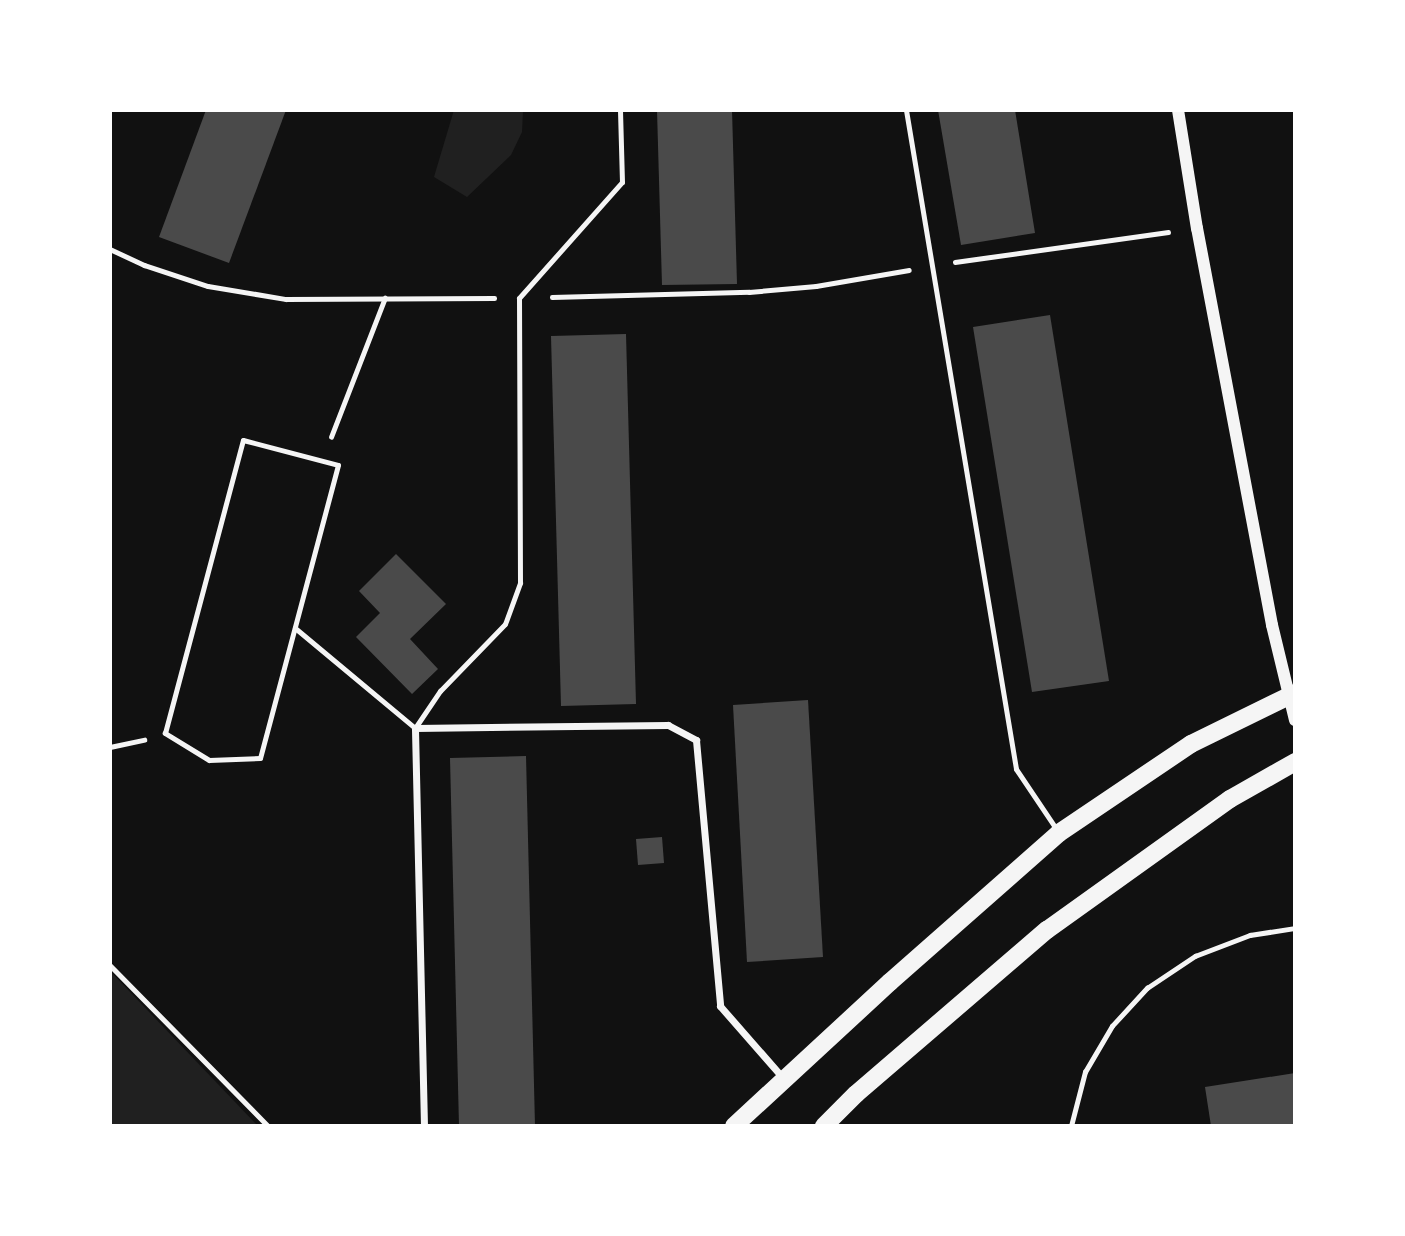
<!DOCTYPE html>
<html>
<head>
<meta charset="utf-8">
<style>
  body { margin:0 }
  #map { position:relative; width:1405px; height:1236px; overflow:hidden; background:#111; font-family:Karla,sans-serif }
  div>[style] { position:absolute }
  .green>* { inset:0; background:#202020 }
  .building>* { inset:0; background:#4a4a4a }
  .path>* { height:4.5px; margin:-2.25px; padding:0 2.25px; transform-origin:2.25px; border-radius:2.25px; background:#f5f5f5 }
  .service>* { height:5px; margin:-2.5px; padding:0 2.5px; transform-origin:2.5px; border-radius:2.5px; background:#f5f5f5 }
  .minor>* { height:7px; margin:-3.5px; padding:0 3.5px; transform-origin:3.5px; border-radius:3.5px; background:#f5f5f5 }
  .tertiary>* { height:12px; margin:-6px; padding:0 6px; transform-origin:6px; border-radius:6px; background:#f5f5f5 }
  .primary>* { height:18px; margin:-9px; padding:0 9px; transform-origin:9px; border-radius:9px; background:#f5f5f5 }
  span { translate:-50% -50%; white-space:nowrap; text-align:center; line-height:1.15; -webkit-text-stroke:7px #fff; paint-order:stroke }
  .frame { position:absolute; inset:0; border:112px solid #fff; pointer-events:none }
</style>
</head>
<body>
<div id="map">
  <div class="green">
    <i style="clip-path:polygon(454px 110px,523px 110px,522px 132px,511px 155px,467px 197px,434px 177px)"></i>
    <i style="clip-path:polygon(110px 971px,258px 1126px,110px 1126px)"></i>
  </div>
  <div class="building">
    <i style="clip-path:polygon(206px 110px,286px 110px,229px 263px,159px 237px)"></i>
    <i style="clip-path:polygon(657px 110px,732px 110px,737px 284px,662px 285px)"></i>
    <i style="clip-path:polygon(938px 110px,1015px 110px,1035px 233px,961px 245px)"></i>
    <i style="clip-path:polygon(1050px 315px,1109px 681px,1032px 692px,973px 327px)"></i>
    <i style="clip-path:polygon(626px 334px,636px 704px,561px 706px,551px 336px)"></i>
    <i style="clip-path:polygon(396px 554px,446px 604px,410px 639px,438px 669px,412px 694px,356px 637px,380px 613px,359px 591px)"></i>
    <i style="clip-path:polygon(808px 700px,823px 957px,747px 962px,733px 705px)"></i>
    <i style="clip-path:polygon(526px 756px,535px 1126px,459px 1126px,450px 758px)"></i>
    <i style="clip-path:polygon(662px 837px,664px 863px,638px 865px,636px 839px)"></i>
    <i style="clip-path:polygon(1295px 1073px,1295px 1126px,1211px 1126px,1205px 1087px)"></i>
  </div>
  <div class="path">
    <i style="left:110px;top:249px;width:38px;rotate:25deg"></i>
    <i style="left:144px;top:265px;width:67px;rotate:18.2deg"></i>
    <i style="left:208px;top:286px;width:79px;rotate:9.5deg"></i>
    <i style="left:286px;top:299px;width:208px;rotate:-0.3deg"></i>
    <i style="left:955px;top:262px;width:215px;rotate:-8deg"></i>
    <i style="left:552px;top:297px;width:197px;rotate:-1.5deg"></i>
    <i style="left:749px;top:292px;width:67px;rotate:-5.1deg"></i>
    <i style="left:816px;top:286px;width:94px;rotate:-9.8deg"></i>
    <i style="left:331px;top:437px;width:149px;rotate:-68.8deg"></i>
    <i style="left:110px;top:747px;width:35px;rotate:-12deg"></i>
    <i style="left:110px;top:965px;width:226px;rotate:45.5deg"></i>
    <i style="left:1071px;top:1126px;width:56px;rotate:-75.5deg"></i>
    <i style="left:1085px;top:1072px;width:53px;rotate:-59.6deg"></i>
    <i style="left:1112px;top:1026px;width:52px;rotate:-47.4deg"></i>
    <i style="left:1147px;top:988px;width:58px;rotate:-33.7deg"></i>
    <i style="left:1195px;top:956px;width:59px;rotate:-20.9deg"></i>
    <i style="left:1250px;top:935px;width:46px;rotate:-8.8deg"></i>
  </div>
  <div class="service">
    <i style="left:906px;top:110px;width:668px;rotate:80.52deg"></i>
    <i style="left:1016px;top:769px;width:73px;rotate:56.1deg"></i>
    <i style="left:243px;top:440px;width:98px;rotate:14.7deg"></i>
    <i style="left:338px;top:465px;width:303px;rotate:104.9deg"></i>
    <i style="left:260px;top:758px;width:51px;rotate:177.8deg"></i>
    <i style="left:209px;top:760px;width:52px;rotate:-148.5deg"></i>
    <i style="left:165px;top:733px;width:303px;rotate:-75.1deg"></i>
    <i style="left:295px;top:628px;width:156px;rotate:39.8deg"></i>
    <i style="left:415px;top:728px;width:45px;rotate:-56deg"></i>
    <i style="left:440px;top:691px;width:93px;rotate:-45.9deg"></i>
    <i style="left:505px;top:624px;width:44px;rotate:-69.9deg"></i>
    <i style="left:520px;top:583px;width:285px;rotate:-90.2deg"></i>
    <i style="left:519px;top:298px;width:155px;rotate:-48.4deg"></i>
    <i style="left:622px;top:182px;width:72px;rotate:-91.6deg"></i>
  </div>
  <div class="minor">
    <i style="left:424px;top:1126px;width:398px;rotate:-91.3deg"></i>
    <i style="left:415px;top:728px;width:253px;rotate:-0.7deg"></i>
    <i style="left:668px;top:725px;width:32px;rotate:28deg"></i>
    <i style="left:696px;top:740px;width:267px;rotate:84.8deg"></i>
    <i style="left:720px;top:1006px;width:97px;rotate:48.8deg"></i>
  </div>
  <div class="tertiary">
    <i style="left:1178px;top:110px;width:120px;rotate:80.9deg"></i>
    <i style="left:1197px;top:228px;width:404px;rotate:79.3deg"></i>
    <i style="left:1272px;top:625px;width:98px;rotate:76.4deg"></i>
  </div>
  <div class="primary">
    <i style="left:734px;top:1126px;width:212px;rotate:-42.7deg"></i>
    <i style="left:890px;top:982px;width:225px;rotate:-41.4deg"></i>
    <i style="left:1059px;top:833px;width:159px;rotate:-34deg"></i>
    <i style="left:1191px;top:744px;width:116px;rotate:-26.1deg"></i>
    <i style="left:824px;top:1126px;width:45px;rotate:-45deg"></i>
    <i style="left:856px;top:1094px;width:252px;rotate:-40.7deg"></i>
    <i style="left:1047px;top:930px;width:225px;rotate:-35.6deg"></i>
    <i style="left:1230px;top:799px;width:75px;rotate:-29.6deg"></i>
  </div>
  <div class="frame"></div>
</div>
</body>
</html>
